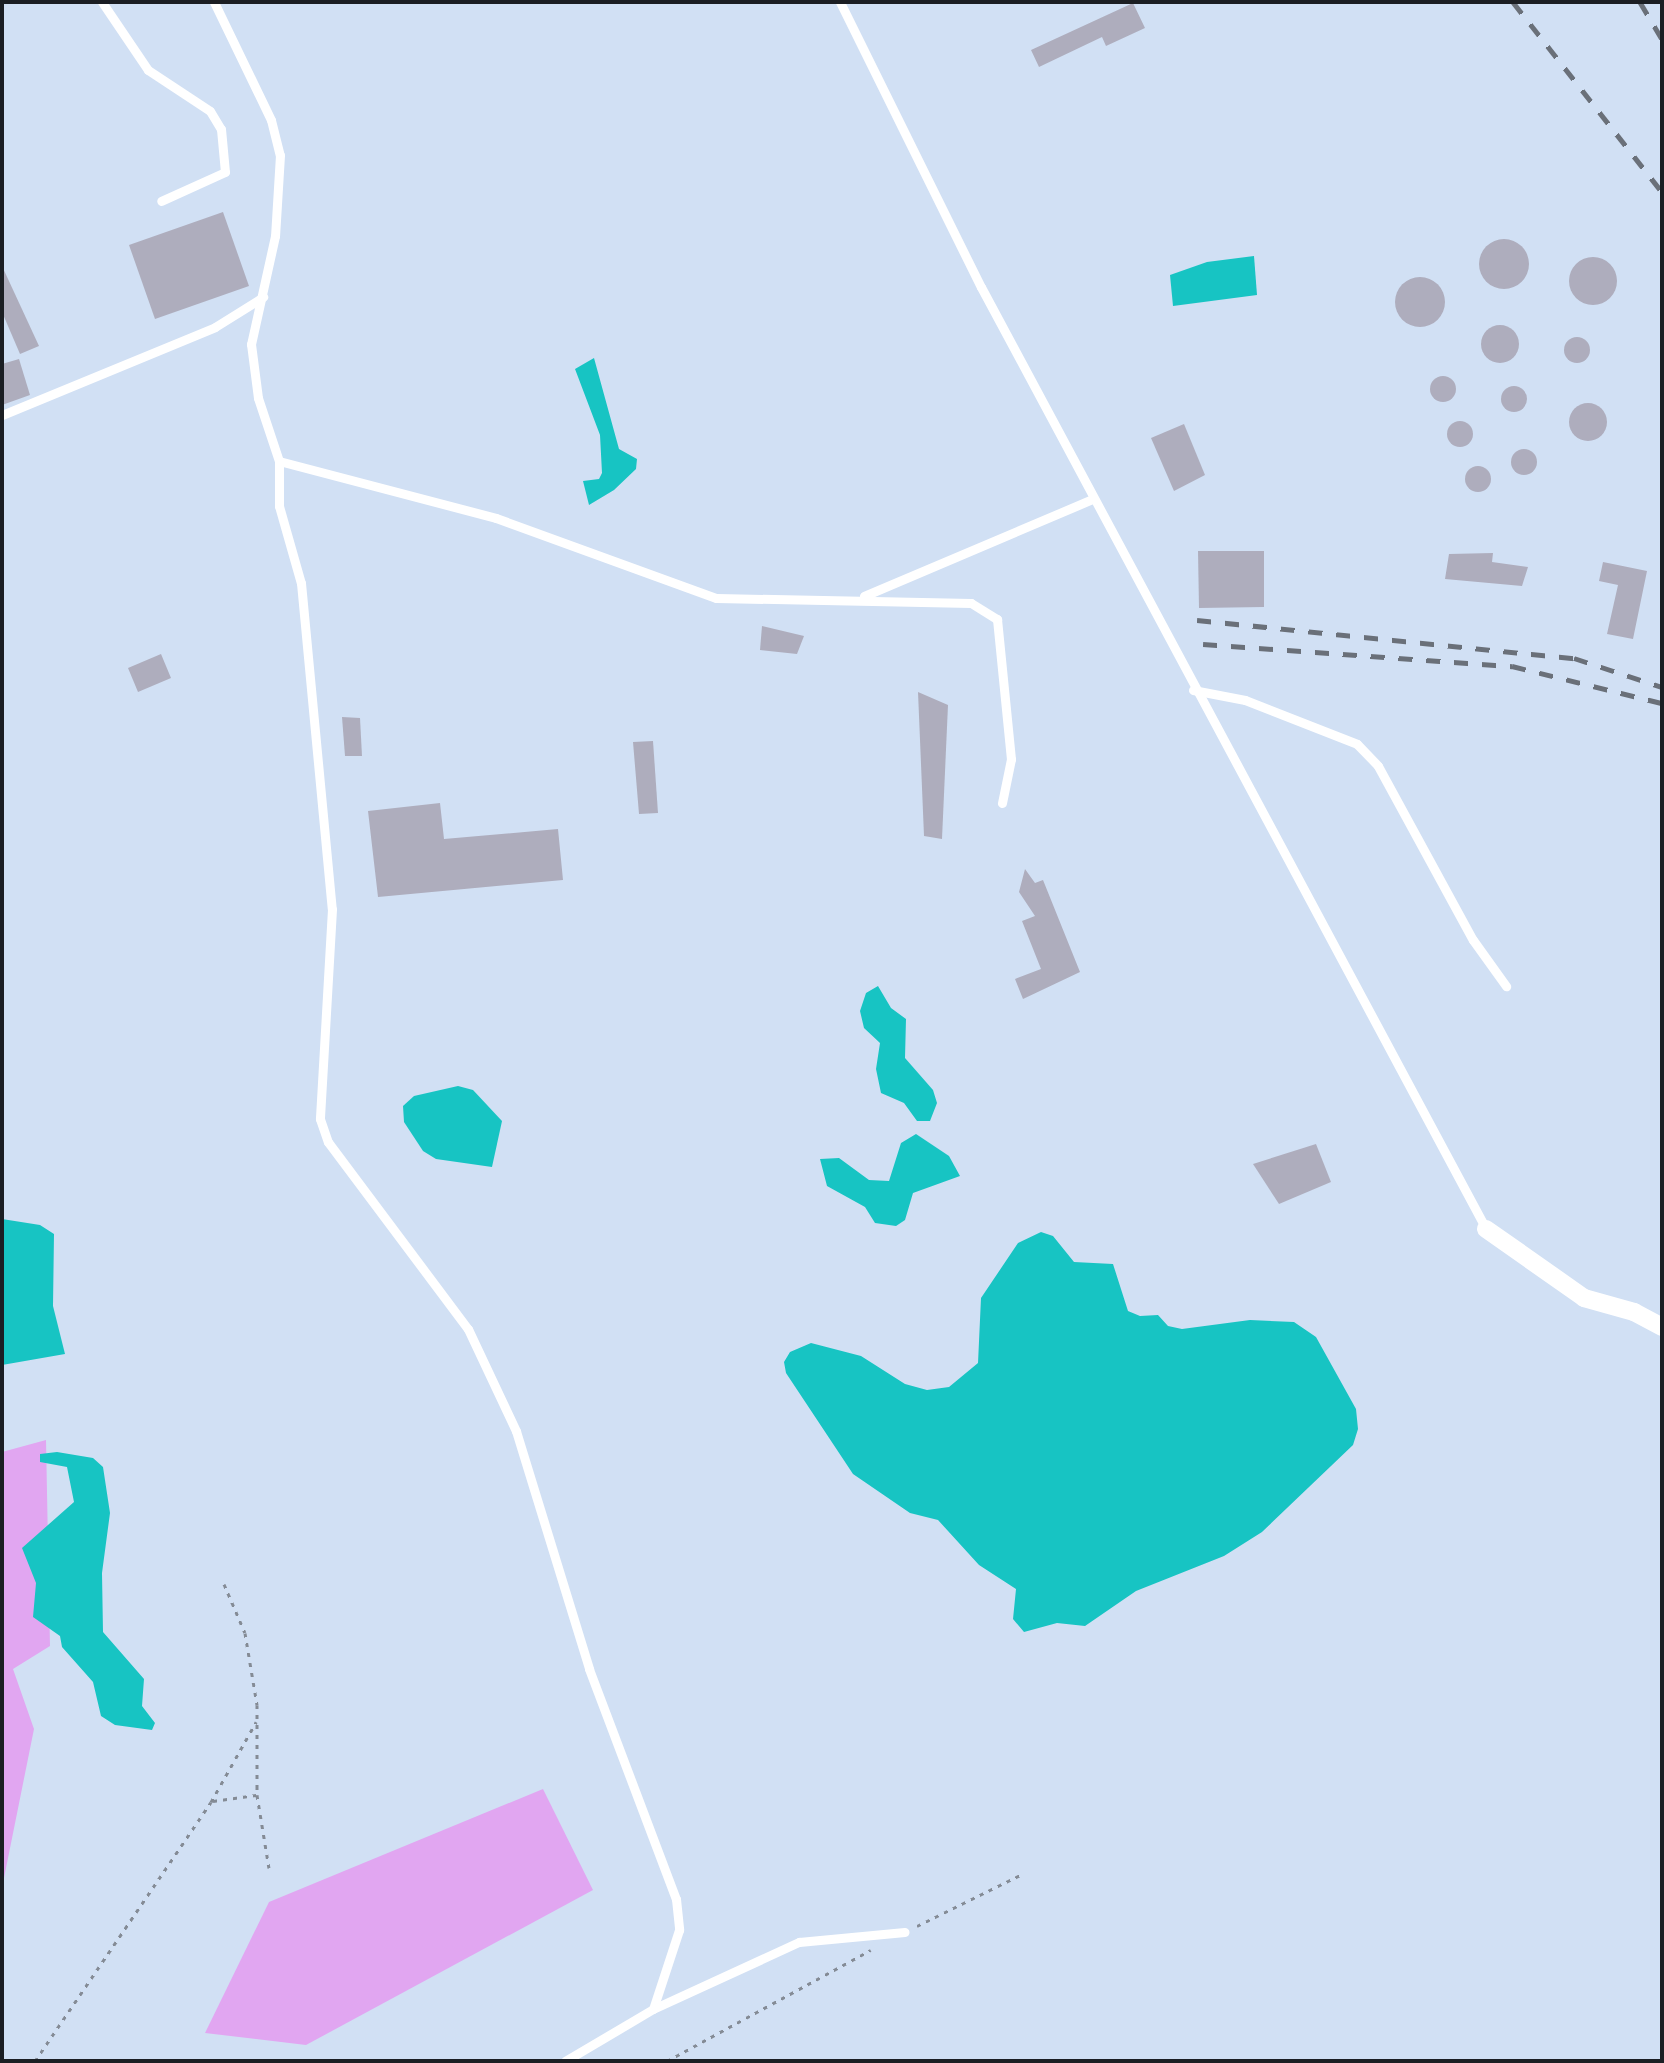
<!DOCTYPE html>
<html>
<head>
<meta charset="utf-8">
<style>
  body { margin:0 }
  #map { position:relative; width:1664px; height:2063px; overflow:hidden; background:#e1ebf9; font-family:Barlow,sans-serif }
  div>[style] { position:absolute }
  .built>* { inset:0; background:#d1e0f4 }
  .green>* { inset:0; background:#e1a6f1 }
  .water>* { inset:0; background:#17c4c3 }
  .building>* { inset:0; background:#aeadbd }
  .round { border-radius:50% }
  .path>* { height:3px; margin-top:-1.5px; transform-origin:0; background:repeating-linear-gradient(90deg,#848b95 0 4px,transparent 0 10px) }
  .service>* { height:9px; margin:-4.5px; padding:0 4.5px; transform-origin:4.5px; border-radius:4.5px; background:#fff }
  .minor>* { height:18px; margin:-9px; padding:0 9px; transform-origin:9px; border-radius:9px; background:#fff }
  .rail>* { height:5px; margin-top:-2.5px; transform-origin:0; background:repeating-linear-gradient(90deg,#6a7079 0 14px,transparent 0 28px) }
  span { translate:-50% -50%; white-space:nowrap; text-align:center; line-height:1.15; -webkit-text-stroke:7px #fff; paint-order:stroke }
  .frame { position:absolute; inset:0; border:4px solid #1b1e23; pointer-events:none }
</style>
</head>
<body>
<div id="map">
  <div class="built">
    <i style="clip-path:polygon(2px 2px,1662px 2px,1662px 2061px,2px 2061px)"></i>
  </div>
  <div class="green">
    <i style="clip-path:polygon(46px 1440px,50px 1646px,13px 1669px,34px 1729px,4px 1878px,2px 1452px)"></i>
    <i style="clip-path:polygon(543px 1789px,593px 1890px,306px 2045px,205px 2033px,269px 1902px)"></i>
  </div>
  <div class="water">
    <i style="clip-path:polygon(1254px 256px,1257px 295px,1173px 306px,1170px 275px,1207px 262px)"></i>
    <i style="clip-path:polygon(594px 358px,619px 449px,637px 459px,636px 469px,614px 490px,589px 505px,583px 481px,599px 479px,602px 473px,600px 435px,575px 369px)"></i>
    <i style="clip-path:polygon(878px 986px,891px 1008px,906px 1019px,905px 1058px,933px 1090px,937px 1103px,930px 1121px,917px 1121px,904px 1103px,881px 1093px,876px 1069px,880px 1043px,864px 1028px,860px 1011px,866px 993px)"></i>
    <i style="clip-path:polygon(458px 1086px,473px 1090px,502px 1121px,492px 1167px,436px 1159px,423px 1151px,404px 1122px,403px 1106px,414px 1096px)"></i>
    <i style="clip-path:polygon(916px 1134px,949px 1156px,960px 1176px,913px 1193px,905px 1220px,896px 1226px,875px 1223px,865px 1207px,827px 1186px,820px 1159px,839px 1158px,869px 1180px,889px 1181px,901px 1143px)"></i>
    <i style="clip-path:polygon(2px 1219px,40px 1225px,54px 1234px,53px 1306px,65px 1354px,2px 1365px)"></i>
    <i style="clip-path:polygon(1041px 1232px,1053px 1236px,1074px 1262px,1113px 1264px,1128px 1311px,1140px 1316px,1158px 1315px,1168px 1326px,1182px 1329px,1250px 1320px,1294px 1322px,1316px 1337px,1356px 1409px,1358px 1429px,1353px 1445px,1262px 1532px,1224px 1556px,1136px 1591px,1085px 1626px,1057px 1623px,1024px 1632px,1013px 1619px,1016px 1589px,979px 1565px,938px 1520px,910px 1513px,853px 1474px,786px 1373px,784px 1362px,790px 1352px,811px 1343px,861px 1356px,905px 1384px,927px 1390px,949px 1387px,978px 1363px,981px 1298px,1018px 1243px)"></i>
    <i style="clip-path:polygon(57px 1452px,93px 1458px,103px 1467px,110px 1513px,102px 1573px,103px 1632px,144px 1679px,142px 1706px,155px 1723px,152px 1730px,115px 1725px,101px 1716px,93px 1682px,62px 1647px,60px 1636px,33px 1617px,36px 1583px,22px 1548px,74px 1502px,67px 1467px,40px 1462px,40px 1454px)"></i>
  </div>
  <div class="building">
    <i style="clip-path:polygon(1133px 3px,1145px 28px,1106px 46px,1102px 37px,1039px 67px,1031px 50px)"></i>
    <i style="clip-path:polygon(223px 212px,249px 286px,155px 319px,129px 245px)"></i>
    <i class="round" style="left:1479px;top:239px;width:50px;height:50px"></i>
    <i class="round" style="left:1569px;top:257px;width:48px;height:48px"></i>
    <i style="clip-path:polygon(2px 266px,39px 346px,20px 354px,2px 312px)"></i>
    <i class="round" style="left:1395px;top:277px;width:50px;height:50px"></i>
    <i class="round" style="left:1481px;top:325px;width:38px;height:38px"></i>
    <i class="round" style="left:1564px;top:337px;width:26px;height:26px"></i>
    <i style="clip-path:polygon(19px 359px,30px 395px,2px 405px,2px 364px)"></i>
    <i class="round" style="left:1430px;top:376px;width:26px;height:26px"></i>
    <i class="round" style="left:1501px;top:386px;width:26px;height:26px"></i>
    <i class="round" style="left:1569px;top:403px;width:38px;height:38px"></i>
    <i class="round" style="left:1447px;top:421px;width:26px;height:26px"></i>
    <i style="clip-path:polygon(1184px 424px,1205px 475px,1174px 491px,1151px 438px)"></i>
    <i class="round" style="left:1511px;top:449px;width:26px;height:26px"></i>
    <i class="round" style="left:1465px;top:466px;width:26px;height:26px"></i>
    <i style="clip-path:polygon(1198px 551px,1264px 551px,1264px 607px,1199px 608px)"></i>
    <i style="clip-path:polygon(1493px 553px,1492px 562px,1528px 567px,1522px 586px,1445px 579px,1449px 554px)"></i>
    <i style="clip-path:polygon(1603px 562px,1647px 571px,1633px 639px,1607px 634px,1618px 585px,1599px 581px)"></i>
    <i style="clip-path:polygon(762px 626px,804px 636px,797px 654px,760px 650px)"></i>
    <i style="clip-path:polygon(161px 654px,171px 678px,138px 692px,128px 668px)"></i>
    <i style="clip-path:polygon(918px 692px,948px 705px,942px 839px,924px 836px)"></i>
    <i style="clip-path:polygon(342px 717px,360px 718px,362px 756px,345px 756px)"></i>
    <i style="clip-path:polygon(653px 741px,658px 813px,639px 814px,633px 742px)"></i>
    <i style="clip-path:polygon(440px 803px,444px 839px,558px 829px,563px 880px,378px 897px,368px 811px)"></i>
    <i style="clip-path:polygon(1025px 869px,1035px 883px,1043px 880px,1080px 972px,1023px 999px,1015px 979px,1041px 969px,1022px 921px,1035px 916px,1019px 892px)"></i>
    <i style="clip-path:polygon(1316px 1144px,1331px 1182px,1279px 1204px,1253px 1164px)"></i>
  </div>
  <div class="path">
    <i style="left:224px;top:1584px;width:53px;rotate:66.8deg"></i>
    <i style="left:245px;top:1633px;width:73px;rotate:80.5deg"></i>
    <i style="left:257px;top:1705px;width:90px;rotate:90deg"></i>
    <i style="left:257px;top:1795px;width:74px;rotate:80.7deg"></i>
    <i style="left:213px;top:1801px;width:44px;rotate:-7.8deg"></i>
    <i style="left:917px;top:1926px;width:115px;rotate:-26.3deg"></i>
    <i style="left:35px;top:2061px;width:313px;rotate:-55.8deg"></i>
    <i style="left:211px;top:1802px;width:92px;rotate:-60.6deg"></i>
    <i style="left:667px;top:2061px;width:232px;rotate:-28.6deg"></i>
  </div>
  <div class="service">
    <i style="left:102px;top:2px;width:82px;rotate:55.9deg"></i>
    <i style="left:148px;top:70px;width:74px;rotate:33.5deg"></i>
    <i style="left:210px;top:111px;width:21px;rotate:59deg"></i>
    <i style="left:221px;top:129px;width:43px;rotate:84.7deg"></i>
    <i style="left:225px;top:172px;width:70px;rotate:155.6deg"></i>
    <i style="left:214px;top:2px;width:131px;rotate:64.2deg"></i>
    <i style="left:271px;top:120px;width:36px;rotate:76deg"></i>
    <i style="left:280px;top:155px;width:81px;rotate:93.5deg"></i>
    <i style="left:275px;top:236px;width:111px;rotate:102.5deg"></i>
    <i style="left:251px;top:344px;width:54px;rotate:82.6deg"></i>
    <i style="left:258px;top:398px;width:66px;rotate:71.6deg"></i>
    <i style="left:279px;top:461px;width:45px;rotate:90deg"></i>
    <i style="left:279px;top:506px;width:80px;rotate:74.1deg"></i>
    <i style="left:301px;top:583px;width:327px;rotate:84.6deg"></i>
    <i style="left:332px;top:909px;width:210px;rotate:93.3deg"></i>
    <i style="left:320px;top:1119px;width:24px;rotate:71deg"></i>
    <i style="left:328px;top:1142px;width:234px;rotate:53.2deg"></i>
    <i style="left:468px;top:1329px;width:113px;rotate:64.8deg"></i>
    <i style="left:516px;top:1431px;width:249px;rotate:72.9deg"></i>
    <i style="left:589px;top:1669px;width:246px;rotate:69.3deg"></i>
    <i style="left:676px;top:1899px;width:31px;rotate:84deg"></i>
    <i style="left:679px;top:1930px;width:83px;rotate:108.2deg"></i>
    <i style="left:653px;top:2009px;width:102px;rotate:149.4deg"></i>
    <i style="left:840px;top:2px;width:318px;rotate:63.7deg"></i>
    <i style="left:981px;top:287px;width:1069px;rotate:61.8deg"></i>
    <i style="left:2px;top:415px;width:230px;rotate:-22.4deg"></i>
    <i style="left:215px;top:327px;width:57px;rotate:-32deg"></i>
    <i style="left:279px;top:461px;width:224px;rotate:14.7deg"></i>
    <i style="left:496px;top:518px;width:234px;rotate:20deg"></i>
    <i style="left:716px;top:598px;width:255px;rotate:1.1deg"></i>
    <i style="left:971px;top:603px;width:31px;rotate:32deg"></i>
    <i style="left:997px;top:619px;width:141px;rotate:84.3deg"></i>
    <i style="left:1011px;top:759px;width:45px;rotate:101.6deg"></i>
    <i style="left:864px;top:596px;width:249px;rotate:-23deg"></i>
    <i style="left:1193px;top:690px;width:53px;rotate:10.9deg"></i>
    <i style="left:1245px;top:700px;width:120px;rotate:21.4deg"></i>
    <i style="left:1357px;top:744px;width:30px;rotate:46deg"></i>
    <i style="left:1378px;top:766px;width:198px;rotate:61.4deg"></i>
    <i style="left:1473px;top:940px;width:57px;rotate:54.3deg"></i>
    <i style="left:653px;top:2009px;width:161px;rotate:-24.7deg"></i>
    <i style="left:799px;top:1942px;width:106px;rotate:-5.4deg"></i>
  </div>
  <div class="minor">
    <i style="left:1486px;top:1229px;width:120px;rotate:35.1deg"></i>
    <i style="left:1584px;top:1298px;width:52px;rotate:15.6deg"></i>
    <i style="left:1634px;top:1312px;width:32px;rotate:28deg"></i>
  </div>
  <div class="rail">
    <i style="left:1513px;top:2px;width:241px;rotate:51.9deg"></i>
    <i style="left:1640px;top:2px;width:43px;rotate:59.3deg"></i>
    <i style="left:1197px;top:620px;width:379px;rotate:5.8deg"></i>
    <i style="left:1574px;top:658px;width:93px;rotate:18.2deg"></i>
    <i style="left:1203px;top:644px;width:310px;rotate:4.1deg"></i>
    <i style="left:1512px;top:666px;width:154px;rotate:13.9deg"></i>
  </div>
  <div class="frame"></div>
</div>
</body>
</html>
